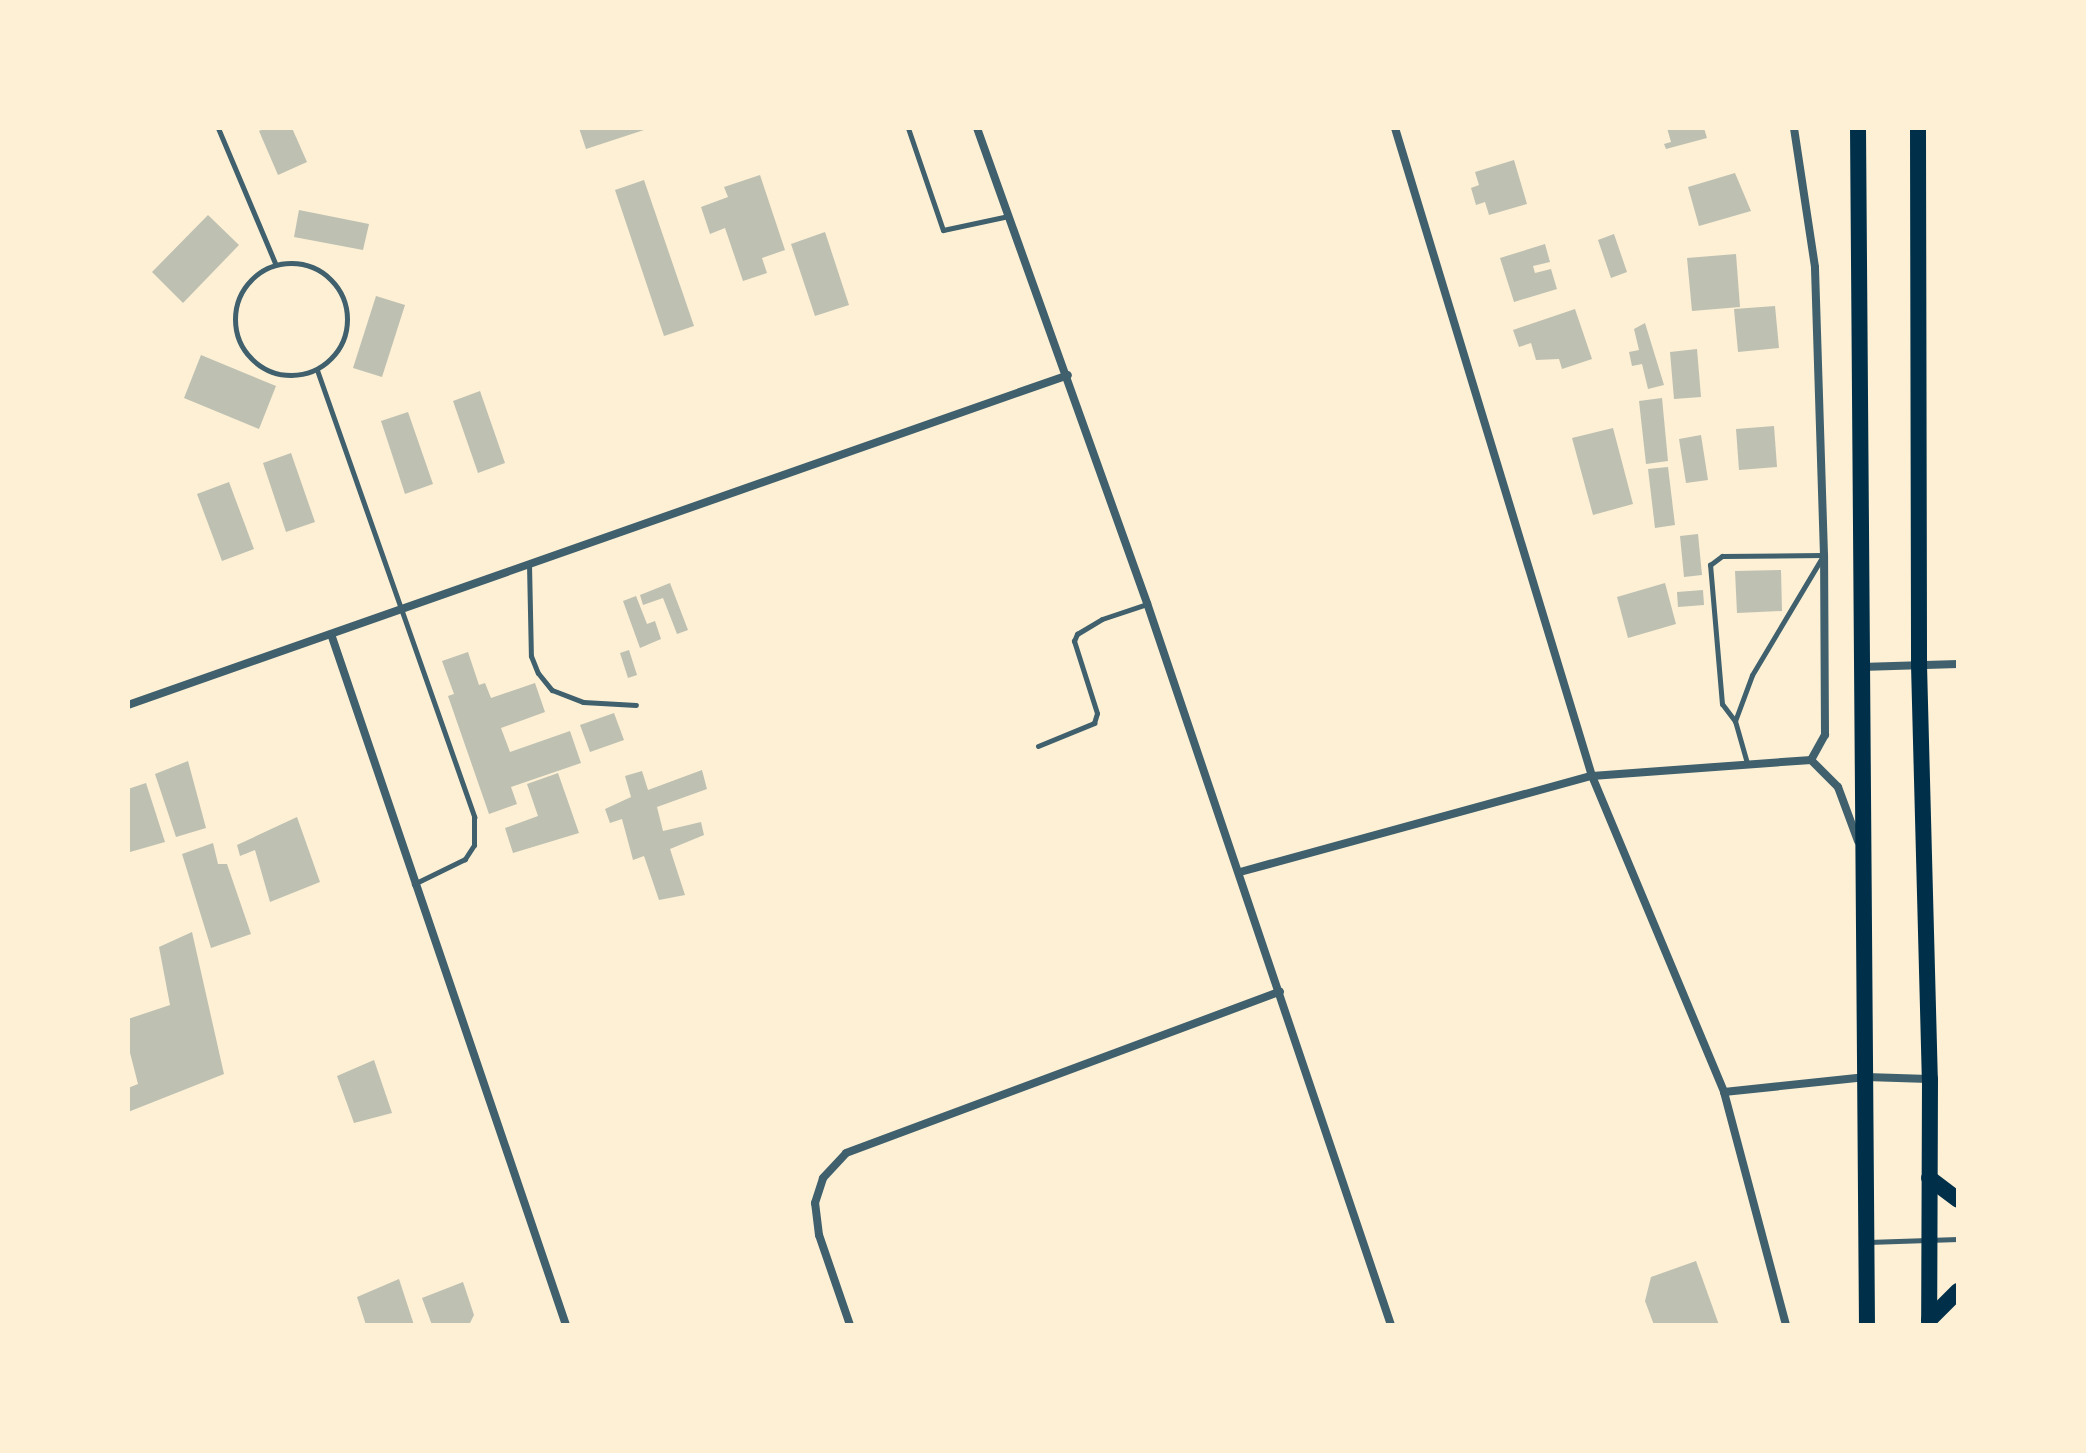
<!DOCTYPE html>
<html>
<head>
<meta charset="utf-8">
<style>
  body { margin:0 }
  #map { position:relative; width:2086px; height:1453px; overflow:hidden; background:#fdf0d5; font-family:"Noto Sans",sans-serif }
  div>[style] { position:absolute }
  .building>* { inset:0; background:#bec0b2 }
  .service>* { height:5px; margin:-2.5px; padding:0 2.5px; transform-origin:2.5px; border-radius:2.5px; background:#3f606c }
  .service>.ring { margin:-2.5px; padding:0; box-sizing:content-box; background:none; border:5px solid #3f606c; border-radius:50% }
  .minor>* { height:8px; margin:-4px; padding:0 4px; transform-origin:4px; border-radius:4px; background:#3f606c }
  .trunk>* { height:16px; margin:-8px; padding:0 8px; transform-origin:8px; border-radius:8px; background:#003049 }
  span { translate:-50% -50%; white-space:nowrap; text-align:center; line-height:1.15; -webkit-text-stroke:6px #fdf0d5; paint-order:stroke }
  .frame { position:absolute; inset:0; border:130px solid #fdf0d5; pointer-events:none }
</style>
</head>
<body>
<div id="map">
  <div class="building">
    <i style="clip-path:polygon(266px 128px,292px 128px,307px 162px,278px 175px,259px 131px)"></i>
    <i style="clip-path:polygon(579px 128px,647px 128px,647px 129px,586px 149px)"></i>
    <i style="clip-path:polygon(1667px 128px,1704px 128px,1707px 138px,1666px 149px,1664px 144px,1671px 142px)"></i>
    <i style="clip-path:polygon(1514px 160px,1527px 204px,1489px 215px,1485px 202px,1476px 205px,1471px 188px,1479px 185px,1475px 172px)"></i>
    <i style="clip-path:polygon(1735px 173px,1751px 211px,1699px 226px,1688px 187px)"></i>
    <i style="clip-path:polygon(760px 175px,785px 250px,762px 258px,767px 273px,743px 281px,725px 228px,710px 234px,701px 207px,728px 197px,724px 187px)"></i>
    <i style="clip-path:polygon(644px 180px,694px 326px,664px 336px,615px 190px)"></i>
    <i style="clip-path:polygon(299px 210px,369px 224px,363px 250px,294px 237px)"></i>
    <i style="clip-path:polygon(208px 215px,239px 245px,183px 303px,152px 272px)"></i>
    <i style="clip-path:polygon(825px 232px,849px 305px,815px 316px,791px 244px)"></i>
    <i style="clip-path:polygon(1614px 234px,1627px 272px,1611px 278px,1598px 240px)"></i>
    <i style="clip-path:polygon(1545px 244px,1550px 262px,1533px 266px,1535px 273px,1551px 269px,1557px 289px,1514px 302px,1500px 258px)"></i>
    <i style="clip-path:polygon(1736px 254px,1740px 307px,1692px 311px,1687px 258px)"></i>
    <i style="clip-path:polygon(376px 296px,405px 305px,382px 377px,353px 368px)"></i>
    <i style="clip-path:polygon(1775px 306px,1779px 348px,1738px 352px,1734px 309px)"></i>
    <i style="clip-path:polygon(1575px 309px,1592px 359px,1562px 369px,1559px 359px,1536px 360px,1531px 343px,1519px 347px,1513px 330px)"></i>
    <i style="clip-path:polygon(1645px 323px,1664px 385px,1648px 389px,1642px 364px,1632px 366px,1629px 352px,1639px 350px,1634px 329px)"></i>
    <i style="clip-path:polygon(1697px 349px,1701px 397px,1674px 399px,1670px 352px)"></i>
    <i style="clip-path:polygon(201px 355px,276px 386px,259px 429px,184px 398px)"></i>
    <i style="clip-path:polygon(480px 391px,505px 463px,478px 473px,453px 401px)"></i>
    <i style="clip-path:polygon(1662px 398px,1668px 461px,1646px 464px,1639px 401px)"></i>
    <i style="clip-path:polygon(408px 412px,433px 484px,405px 494px,381px 421px)"></i>
    <i style="clip-path:polygon(1774px 426px,1777px 467px,1739px 470px,1736px 429px)"></i>
    <i style="clip-path:polygon(1613px 428px,1633px 504px,1593px 515px,1572px 438px)"></i>
    <i style="clip-path:polygon(1701px 435px,1708px 480px,1686px 483px,1679px 439px)"></i>
    <i style="clip-path:polygon(291px 453px,315px 522px,286px 532px,263px 463px)"></i>
    <i style="clip-path:polygon(1668px 467px,1675px 525px,1655px 528px,1648px 469px)"></i>
    <i style="clip-path:polygon(229px 482px,254px 549px,222px 561px,197px 494px)"></i>
    <i style="clip-path:polygon(1698px 534px,1702px 575px,1684px 577px,1680px 536px)"></i>
    <i style="clip-path:polygon(1781px 570px,1782px 611px,1737px 613px,1735px 571px)"></i>
    <i style="clip-path:polygon(670px 583px,688px 630px,677px 634px,663px 598px,643px 605px,640px 595px)"></i>
    <i style="clip-path:polygon(1665px 583px,1676px 624px,1628px 638px,1617px 597px)"></i>
    <i style="clip-path:polygon(1703px 590px,1704px 605px,1678px 607px,1677px 592px)"></i>
    <i style="clip-path:polygon(636px 596px,647px 624px,655px 621px,661px 639px,640px 648px,623px 601px)"></i>
    <i style="clip-path:polygon(629px 650px,637px 675px,628px 678px,620px 653px)"></i>
    <i style="clip-path:polygon(468px 652px,479px 685px,485px 683px,491px 698px,535px 683px,545px 712px,501px 728px,510px 752px,570px 731px,581px 763px,511px 787px,517px 804px,489px 814px,448px 696px,454px 694px,442px 661px)"></i>
    <i style="clip-path:polygon(614px 713px,624px 740px,590px 752px,580px 725px)"></i>
    <i style="clip-path:polygon(188px 761px,206px 828px,176px 837px,155px 774px)"></i>
    <i style="clip-path:polygon(702px 770px,707px 789px,657px 807px,663px 831px,701px 822px,704px 835px,670px 849px,685px 895px,659px 900px,644px 856px,633px 860px,622px 819px,610px 823px,605px 809px,631px 797px,625px 776px,642px 771px,648px 790px)"></i>
    <i style="clip-path:polygon(558px 773px,579px 833px,513px 853px,505px 828px,538px 816px,527px 784px)"></i>
    <i style="clip-path:polygon(146px 783px,165px 842px,130px 852px,128px 789px)"></i>
    <i style="clip-path:polygon(297px 817px,320px 882px,270px 902px,255px 850px,240px 856px,237px 845px)"></i>
    <i style="clip-path:polygon(213px 843px,218px 864px,227px 864px,251px 934px,211px 948px,182px 854px)"></i>
    <i style="clip-path:polygon(192px 932px,224px 1074px,128px 1112px,128px 1088px,138px 1084px,128px 1045px,128px 1019px,170px 1005px,159px 947px)"></i>
    <i style="clip-path:polygon(374px 1060px,392px 1113px,354px 1123px,337px 1076px)"></i>
    <i style="clip-path:polygon(1696px 1261px,1719px 1325px,1654px 1325px,1645px 1301px,1651px 1277px)"></i>
    <i style="clip-path:polygon(399px 1279px,414px 1325px,366px 1325px,357px 1297px)"></i>
    <i style="clip-path:polygon(463px 1282px,474px 1315px,469px 1325px,432px 1325px,422px 1298px)"></i>
  </div>
  <div class="service">
    <i style="left:218px;top:128px;width:147px;rotate:67.1deg"></i>
    <i style="left:908px;top:128px;width:108px;rotate:71.1deg"></i>
    <i style="left:943px;top:230px;width:67px;rotate:-12deg"></i>
    <i class="ring" style="left:235px;top:263px;width:107px;height:107px"></i>
    <i style="left:317px;top:370px;width:474px;rotate:70.6deg"></i>
    <i style="left:474px;top:817px;width:28px;rotate:90deg"></i>
    <i style="left:474px;top:845px;width:17px;rotate:123deg"></i>
    <i style="left:465px;top:859px;width:57px;rotate:153.9deg"></i>
    <i style="left:529px;top:564px;width:92px;rotate:88.8deg"></i>
    <i style="left:531px;top:656px;width:18px;rotate:68deg"></i>
    <i style="left:538px;top:673px;width:22px;rotate:51deg"></i>
    <i style="left:552px;top:690px;width:33px;rotate:21deg"></i>
    <i style="left:583px;top:702px;width:53px;rotate:3.2deg"></i>
    <i style="left:1735px;top:721px;width:21px;rotate:-127deg"></i>
    <i style="left:1722px;top:704px;width:140px;rotate:-94.9deg"></i>
    <i style="left:1710px;top:565px;width:15px;rotate:-37deg"></i>
    <i style="left:1722px;top:556px;width:102px;rotate:-0.6deg"></i>
    <i style="left:1038px;top:746px;width:61px;rotate:-22.3deg"></i>
    <i style="left:1094px;top:723px;width:10px;rotate:-73deg"></i>
    <i style="left:1097px;top:713px;width:76px;rotate:-107.7deg"></i>
    <i style="left:1074px;top:641px;width:8px;rotate:-67deg"></i>
    <i style="left:1077px;top:634px;width:29px;rotate:-31deg"></i>
    <i style="left:1102px;top:619px;width:47px;rotate:-18.4deg"></i>
    <i style="left:1747px;top:763px;width:44px;rotate:-105.9deg"></i>
    <i style="left:1735px;top:721px;width:49px;rotate:-69.7deg"></i>
    <i style="left:1752px;top:675px;width:139px;rotate:-59.2deg"></i>
    <i style="left:1868px;top:1242px;width:90px;rotate:-1.9deg"></i>
  </div>
  <div class="minor">
    <i style="left:977px;top:128px;width:505px;rotate:70.31deg"></i>
    <i style="left:1147px;top:603px;width:762px;rotate:71.33deg"></i>
    <i style="left:1395px;top:128px;width:677px;rotate:73.09deg"></i>
    <i style="left:1592px;top:776px;width:342px;rotate:67.3deg"></i>
    <i style="left:1724px;top:1092px;width:241px;rotate:75.1deg"></i>
    <i style="left:331px;top:634px;width:730px;rotate:71.22deg"></i>
    <i style="left:1861px;top:667px;width:97px;rotate:-1.8deg"></i>
    <i style="left:128px;top:705px;width:996px;rotate:-19.34deg"></i>
    <i style="left:1811px;top:760px;width:38px;rotate:45deg"></i>
    <i style="left:1838px;top:787px;width:58px;rotate:69.7deg"></i>
    <i style="left:1240px;top:872px;width:365px;rotate:-15.3deg"></i>
    <i style="left:1592px;top:776px;width:220px;rotate:-4.2deg"></i>
    <i style="left:1811px;top:760px;width:29px;rotate:-61deg"></i>
    <i style="left:1825px;top:735px;width:180px;rotate:-90.3deg"></i>
    <i style="left:1824px;top:555px;width:288px;rotate:-91.8deg"></i>
    <i style="left:1815px;top:267px;width:141px;rotate:-98.6deg"></i>
    <i style="left:1724px;top:1092px;width:143px;rotate:-6deg"></i>
    <i style="left:1866px;top:1077px;width:63px;rotate:1.8deg"></i>
    <i style="left:850px;top:1325px;width:95px;rotate:-109deg"></i>
    <i style="left:819px;top:1235px;width:32px;rotate:-97deg"></i>
    <i style="left:815px;top:1203px;width:26px;rotate:-72deg"></i>
    <i style="left:823px;top:1178px;width:34px;rotate:-47deg"></i>
    <i style="left:846px;top:1153px;width:463px;rotate:-20.4deg"></i>
  </div>
  <div class="trunk">
    <i style="left:1858px;top:128px;width:1197px;rotate:89.57deg"></i>
    <i style="left:1918px;top:128px;width:537px;rotate:89.89deg"></i>
    <i style="left:1919px;top:665px;width:414px;rotate:88.5deg"></i>
    <i style="left:1930px;top:1079px;width:246px;rotate:90.2deg"></i>
    <i style="left:1929px;top:1178px;width:36px;rotate:37deg"></i>
    <i style="left:1929px;top:1320px;width:41px;rotate:-45deg"></i>
  </div>
  <div class="frame"></div>
</div>
</body>
</html>
